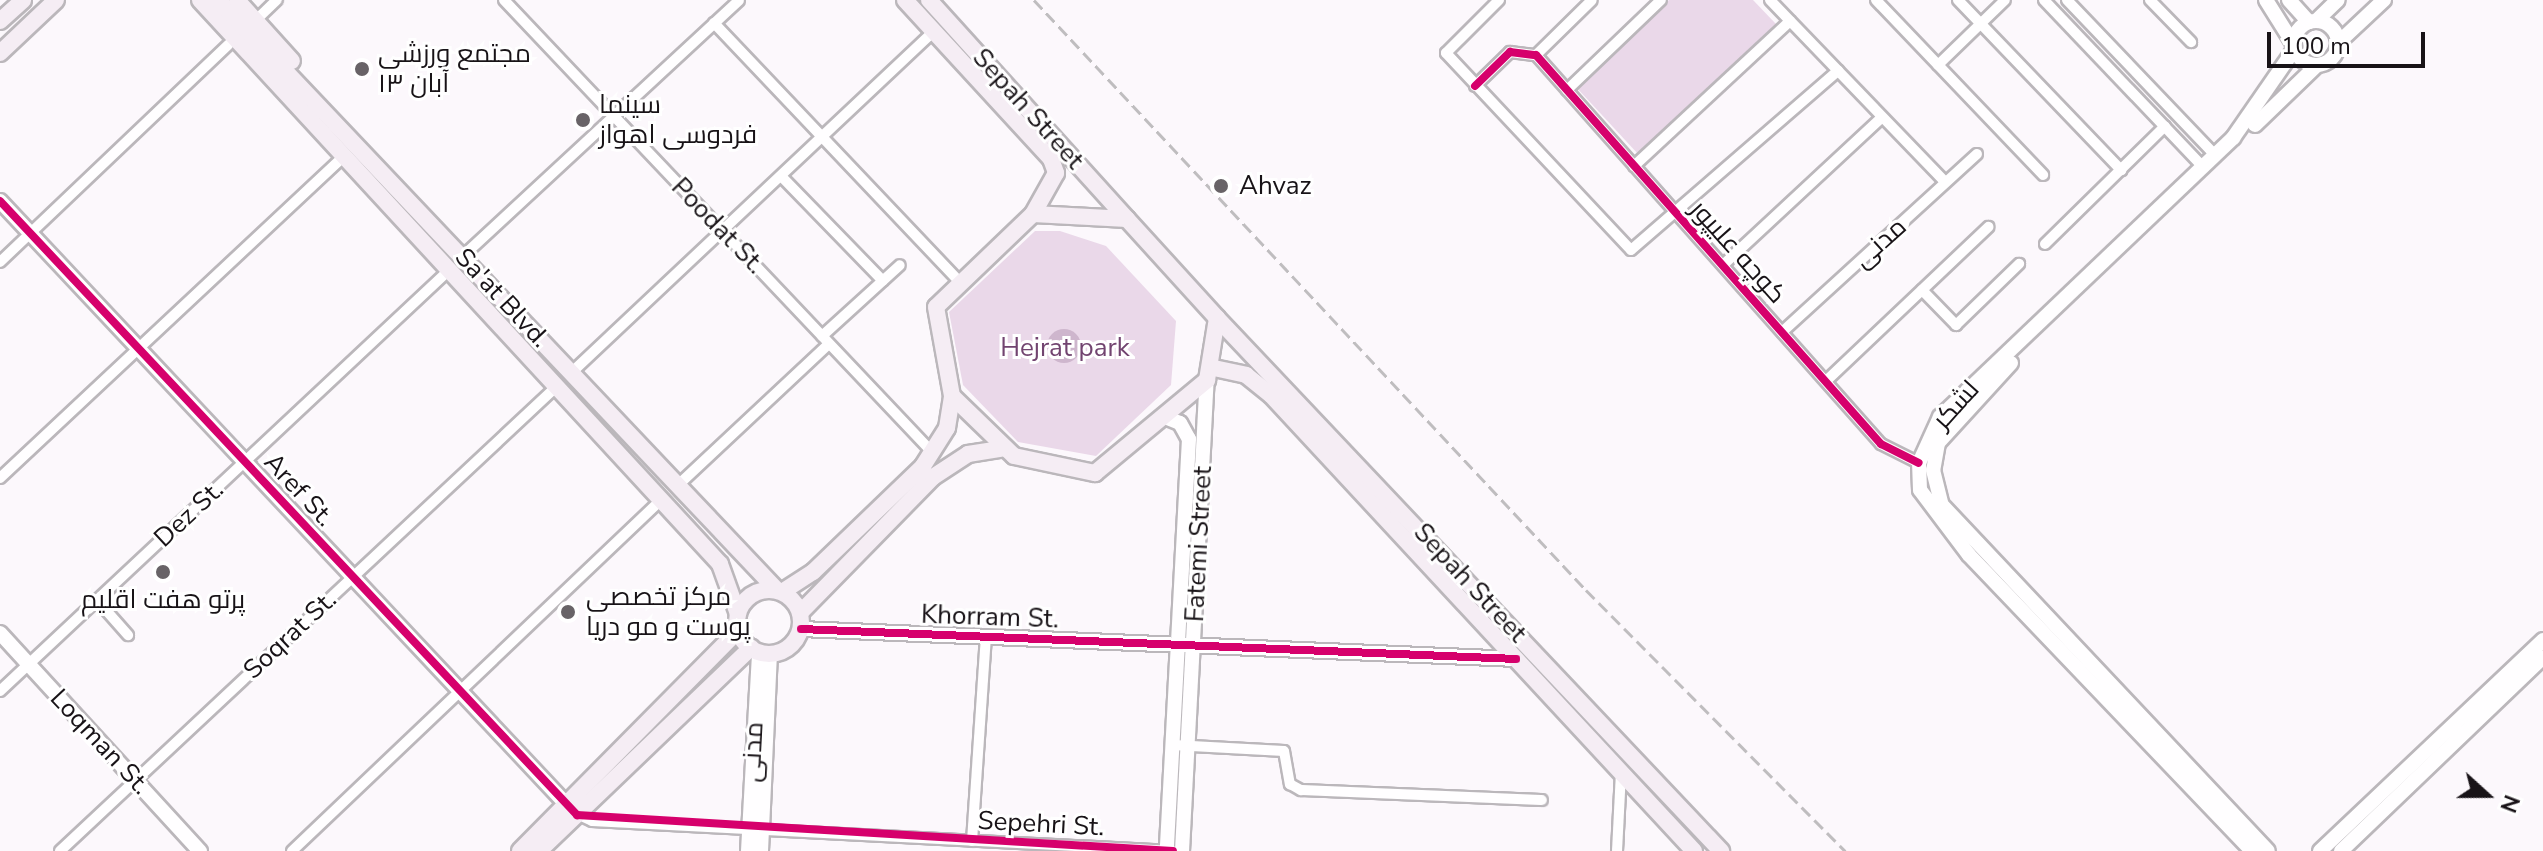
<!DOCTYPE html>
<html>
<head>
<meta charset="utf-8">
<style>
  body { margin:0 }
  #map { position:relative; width:2543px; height:851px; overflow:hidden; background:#fcf8fc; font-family:"Nunito Sans",Cairo,sans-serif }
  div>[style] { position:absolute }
  .green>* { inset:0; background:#ead8e9 }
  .water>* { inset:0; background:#ceb6cd }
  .round { border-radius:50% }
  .roads { filter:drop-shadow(2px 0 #bbb7bb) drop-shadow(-2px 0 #bbb7bb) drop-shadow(0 2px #bbb7bb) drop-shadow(0 -2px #bbb7bb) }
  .street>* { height:10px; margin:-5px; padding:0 5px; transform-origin:5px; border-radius:5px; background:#fffeff }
  .secondary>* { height:14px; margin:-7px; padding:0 7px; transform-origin:7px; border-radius:7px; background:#fffeff }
  .secondary>.ring { margin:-7px; padding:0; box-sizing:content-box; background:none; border:14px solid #fffeff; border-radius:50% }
  .primary>* { height:16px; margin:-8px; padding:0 8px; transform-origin:8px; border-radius:8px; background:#f5edf4 }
  .primary>.ring { margin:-8px; padding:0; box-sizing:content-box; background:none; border:16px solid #f5edf4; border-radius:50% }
  .rail>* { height:3px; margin-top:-1.5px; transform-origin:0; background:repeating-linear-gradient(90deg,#bfbdbf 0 12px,transparent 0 18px) }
  .cycleway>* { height:8px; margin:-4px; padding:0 4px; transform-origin:4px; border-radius:4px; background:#d6006c }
  .dots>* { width:22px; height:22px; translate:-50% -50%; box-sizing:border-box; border:4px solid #fff; border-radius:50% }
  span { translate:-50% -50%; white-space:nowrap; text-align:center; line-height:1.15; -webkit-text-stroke:6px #fff; paint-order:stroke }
  .poi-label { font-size:26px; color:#181317 }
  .left { translate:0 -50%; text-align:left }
  .street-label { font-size:26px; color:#181317 }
  .park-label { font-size:26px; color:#724470 }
  .north { position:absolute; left:2447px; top:755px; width:80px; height:80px; -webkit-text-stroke:6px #fff; paint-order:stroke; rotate:111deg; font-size:22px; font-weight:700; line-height:32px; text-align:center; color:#181317 }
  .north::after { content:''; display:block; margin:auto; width:28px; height:36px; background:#181317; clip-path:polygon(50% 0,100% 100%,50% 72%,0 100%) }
  .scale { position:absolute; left:2267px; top:32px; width:158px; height:36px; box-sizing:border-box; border:4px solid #181317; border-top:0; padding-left:10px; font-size:24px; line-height:28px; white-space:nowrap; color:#181317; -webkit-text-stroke:6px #fff; paint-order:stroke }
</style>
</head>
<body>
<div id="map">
  <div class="green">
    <i style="clip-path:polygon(1669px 0,1753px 0,1776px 24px,1638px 154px,1576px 87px)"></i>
    <i style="clip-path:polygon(1035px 231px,1060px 231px,1106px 246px,1176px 321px,1171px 385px,1096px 456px,1018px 442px,963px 385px,949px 312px)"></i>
  </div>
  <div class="water">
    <i class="round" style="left:1047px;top:329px;width:34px;height:34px"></i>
  </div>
  <div class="roads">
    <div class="street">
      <i style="left:504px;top:0;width:622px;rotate:46.56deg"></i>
      <i style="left:1499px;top:0;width:75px;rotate:135deg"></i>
      <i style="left:1446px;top:53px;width:270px;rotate:46.8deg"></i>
      <i style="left:1631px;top:250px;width:274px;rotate:-40.9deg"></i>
      <i style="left:1770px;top:0;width:252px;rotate:46.1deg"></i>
      <i style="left:1876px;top:0;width:242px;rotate:46.3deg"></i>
      <i style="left:1958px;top:0;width:236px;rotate:46.2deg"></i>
      <i style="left:2044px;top:0;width:231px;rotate:46.4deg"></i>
      <i style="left:2067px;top:0;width:214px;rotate:46.3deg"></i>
      <i style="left:2150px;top:0;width:59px;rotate:45.7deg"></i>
      <i style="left:256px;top:20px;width:29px;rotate:-44deg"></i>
      <i style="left:714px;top:23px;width:354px;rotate:46.5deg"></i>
      <i style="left:1536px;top:55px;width:78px;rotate:-44.5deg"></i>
      <i style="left:1938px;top:65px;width:93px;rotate:-44.1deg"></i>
      <i style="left:1475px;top:86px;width:49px;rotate:-44.2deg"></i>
      <i style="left:1510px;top:52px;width:26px;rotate:7deg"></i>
      <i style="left:1536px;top:55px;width:520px;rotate:48.43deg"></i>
      <i style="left:1881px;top:444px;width:42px;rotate:26.6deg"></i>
      <i style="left:1567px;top:90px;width:130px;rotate:-43.8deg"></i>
      <i style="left:1634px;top:166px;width:213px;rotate:-42.9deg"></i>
      <i style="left:781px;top:176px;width:146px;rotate:45.8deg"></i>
      <i style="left:2045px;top:244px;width:168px;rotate:-44.5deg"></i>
      <i style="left:463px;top:256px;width:376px;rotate:-42.8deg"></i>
      <i style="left:0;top:262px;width:315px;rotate:-43.6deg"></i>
      <i style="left:1723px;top:265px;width:217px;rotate:-42.9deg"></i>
      <i style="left:1922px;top:290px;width:49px;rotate:45.8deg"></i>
      <i style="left:1956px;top:325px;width:88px;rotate:-44.1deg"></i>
      <i style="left:1782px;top:332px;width:264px;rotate:-42.4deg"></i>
      <i style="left:822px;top:336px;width:105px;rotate:-42.3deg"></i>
      <i style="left:571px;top:373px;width:499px;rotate:-43.3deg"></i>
      <i style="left:1826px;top:381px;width:224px;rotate:-43.5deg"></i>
      <i style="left:0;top:478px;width:468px;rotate:-43.1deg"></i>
      <i style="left:676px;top:487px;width:209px;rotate:-43.1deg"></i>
      <i style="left:97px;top:600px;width:47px;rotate:48.5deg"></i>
      <i style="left:0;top:691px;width:614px;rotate:-43.15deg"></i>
      <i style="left:1173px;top:745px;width:111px;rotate:3.1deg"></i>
      <i style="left:1284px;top:751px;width:34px;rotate:80deg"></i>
      <i style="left:1290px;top:784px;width:13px;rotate:29deg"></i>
      <i style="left:1301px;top:790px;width:241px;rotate:2.4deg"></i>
      <i style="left:575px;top:813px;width:19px;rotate:25deg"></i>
      <i style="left:592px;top:821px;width:581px;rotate:2.96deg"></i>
      <i style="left:972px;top:841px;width:204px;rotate:-86.1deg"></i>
      <i style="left:60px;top:851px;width:679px;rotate:-43.09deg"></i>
      <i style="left:292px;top:851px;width:509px;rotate:-43.57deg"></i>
      <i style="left:1617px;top:851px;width:78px;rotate:-87.1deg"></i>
    </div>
    <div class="secondary">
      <i style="left:2266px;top:0;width:51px;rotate:57.9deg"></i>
      <i style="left:2289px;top:0;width:30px;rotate:48deg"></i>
      <i class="ring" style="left:2294px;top:21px;width:30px;height:30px"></i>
      <i style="left:2316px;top:21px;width:30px;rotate:-44deg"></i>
      <i style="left:2338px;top:43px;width:63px;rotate:-43.1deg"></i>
      <i style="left:2255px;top:125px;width:85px;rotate:-44deg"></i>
      <i style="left:0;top:201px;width:830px;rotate:46.81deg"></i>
      <i style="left:2011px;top:363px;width:108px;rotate:132.4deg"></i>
      <i style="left:1938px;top:443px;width:27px;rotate:100deg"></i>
      <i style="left:1933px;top:470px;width:36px;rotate:76deg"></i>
      <i style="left:1942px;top:505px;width:475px;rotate:46.7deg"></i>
      <i style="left:1165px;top:417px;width:16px;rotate:22deg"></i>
      <i style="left:1180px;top:423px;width:18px;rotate:61deg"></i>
      <i style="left:1189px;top:439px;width:413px;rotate:93.1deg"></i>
      <i style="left:801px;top:629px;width:716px;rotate:2.4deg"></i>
      <i style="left:0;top:633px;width:296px;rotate:47.5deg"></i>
      <i style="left:748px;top:851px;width:199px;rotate:-86.8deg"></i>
      <i style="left:761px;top:851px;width:197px;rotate:-87.4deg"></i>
      <i style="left:1182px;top:851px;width:472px;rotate:-87deg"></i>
      <i style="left:2252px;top:851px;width:410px;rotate:-133.7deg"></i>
      <i style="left:1969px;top:555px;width:81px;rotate:-127deg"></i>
      <i style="left:1920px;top:490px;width:27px;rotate:-92deg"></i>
      <i style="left:1919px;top:463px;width:51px;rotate:-65.5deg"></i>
      <i style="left:1940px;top:417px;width:405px;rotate:-43.6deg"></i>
      <i style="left:2233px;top:138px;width:107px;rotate:-55.3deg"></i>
      <i style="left:2320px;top:851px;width:307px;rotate:-43.4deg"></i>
      <i style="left:2341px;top:851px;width:280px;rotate:-43.8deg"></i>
    </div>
    <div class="primary">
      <i style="left:200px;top:0;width:767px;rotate:47.32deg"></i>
      <i style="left:720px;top:564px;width:53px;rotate:70.2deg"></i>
      <i style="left:218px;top:0;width:813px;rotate:46.55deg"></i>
      <i style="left:237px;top:0;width:82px;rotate:48deg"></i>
      <i style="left:905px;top:0;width:216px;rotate:47.4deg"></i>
      <i style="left:1051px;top:159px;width:15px;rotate:70deg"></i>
      <i style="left:1056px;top:173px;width:47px;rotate:119.3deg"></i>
      <i style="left:1033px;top:214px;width:134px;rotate:136.2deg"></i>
      <i style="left:936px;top:307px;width:90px;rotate:79.8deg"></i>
      <i style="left:952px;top:396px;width:86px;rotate:44.1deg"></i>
      <i style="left:1014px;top:456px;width:83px;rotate:11.9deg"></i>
      <i style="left:1095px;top:473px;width:146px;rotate:-39.7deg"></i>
      <i style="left:1207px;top:380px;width:63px;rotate:-80.8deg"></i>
      <i style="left:1217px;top:318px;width:134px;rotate:-132.3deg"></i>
      <i style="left:1127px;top:219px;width:94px;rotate:-177deg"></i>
      <i style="left:929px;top:0;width:295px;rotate:47.9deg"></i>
      <i style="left:0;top:21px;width:31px;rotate:-42deg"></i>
      <i style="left:0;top:53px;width:77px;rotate:-43.4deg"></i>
      <i style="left:1217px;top:318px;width:734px;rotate:46.6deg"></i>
      <i style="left:1214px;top:368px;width:33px;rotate:12deg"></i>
      <i style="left:1246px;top:375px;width:32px;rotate:39deg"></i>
      <i style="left:1271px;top:395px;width:622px;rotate:47.15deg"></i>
      <i class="ring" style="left:737px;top:590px;width:48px;height:48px"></i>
      <i style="left:782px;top:592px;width:37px;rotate:-33deg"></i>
      <i style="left:813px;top:572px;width:153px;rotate:-43.9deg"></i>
      <i style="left:923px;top:466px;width:45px;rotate:-57.7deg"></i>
      <i style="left:947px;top:428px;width:32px;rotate:-81deg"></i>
      <i style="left:800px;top:613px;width:190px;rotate:-45.6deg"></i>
      <i style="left:933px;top:477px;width:42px;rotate:-33.3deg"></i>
      <i style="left:968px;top:454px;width:33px;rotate:-9deg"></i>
      <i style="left:520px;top:851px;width:310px;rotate:-45.3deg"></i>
      <i style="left:539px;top:851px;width:294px;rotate:-43.8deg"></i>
    </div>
  </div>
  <div class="rail">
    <i style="left:1034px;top:0;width:808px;rotate:46.91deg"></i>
    <i style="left:1586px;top:590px;width:368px;rotate:45.2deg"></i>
  </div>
  <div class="cycleway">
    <i style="left:1475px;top:86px;width:49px;rotate:-44.2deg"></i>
    <i style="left:1510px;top:52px;width:26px;rotate:7deg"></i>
    <i style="left:1536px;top:55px;width:520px;rotate:48.43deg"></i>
    <i style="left:1881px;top:444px;width:42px;rotate:26.6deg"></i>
    <i style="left:0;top:201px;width:843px;rotate:46.78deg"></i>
    <i style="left:577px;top:815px;width:597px;rotate:3.46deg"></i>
    <i style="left:801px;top:629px;width:716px;rotate:2.4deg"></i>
  </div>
  <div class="dots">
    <i style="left:362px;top:69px;background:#686367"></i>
    <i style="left:583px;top:120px;background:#686367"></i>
    <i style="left:1221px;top:186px;background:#686367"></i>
    <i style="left:163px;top:572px;background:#686367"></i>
    <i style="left:568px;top:612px;background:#686367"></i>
  </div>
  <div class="poi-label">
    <span class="left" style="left:378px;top:69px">مجتمع ورزشی<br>۱۳ آبان</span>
    <span class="left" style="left:599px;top:120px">سینما<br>فردوسی اهواز</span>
    <span class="left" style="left:1239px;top:186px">Ahvaz</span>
    <span class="left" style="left:586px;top:612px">مرکز تخصصی<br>پوست و مو دریا</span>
    <span style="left:163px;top:600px">پرتو هفت اقلیم</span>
  </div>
  <div class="street-label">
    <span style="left:1028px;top:109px;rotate:48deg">Sepah Street</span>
    <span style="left:718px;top:226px;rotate:46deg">Poodat St.</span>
    <span style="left:1880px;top:243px;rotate:-42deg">مدنی</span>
    <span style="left:1738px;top:252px;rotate:48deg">کوچه علیپور</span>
    <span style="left:502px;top:298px;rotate:47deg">Sa'at Blvd.</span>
    <span style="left:1956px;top:405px;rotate:-48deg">لشکر</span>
    <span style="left:299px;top:490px;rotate:47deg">Aref St.</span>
    <span style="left:189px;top:514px;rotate:-43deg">Dez St.</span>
    <span style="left:1199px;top:544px;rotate:-87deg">Fatemi Street</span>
    <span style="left:1470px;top:583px;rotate:47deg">Sepah Street</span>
    <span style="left:990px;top:617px;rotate:2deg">Khorram St.</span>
    <span style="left:290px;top:635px;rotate:-43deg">Soqrat St.</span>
    <span style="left:100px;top:742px;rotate:47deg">Loqman St.</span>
    <span style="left:753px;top:752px;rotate:-87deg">مدنی</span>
    <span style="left:1041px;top:824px;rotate:3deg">Sepehri St.</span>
  </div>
  <div class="park-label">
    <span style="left:1065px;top:348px">Hejrat park</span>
  </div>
  <div class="north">N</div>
  <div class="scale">100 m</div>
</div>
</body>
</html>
